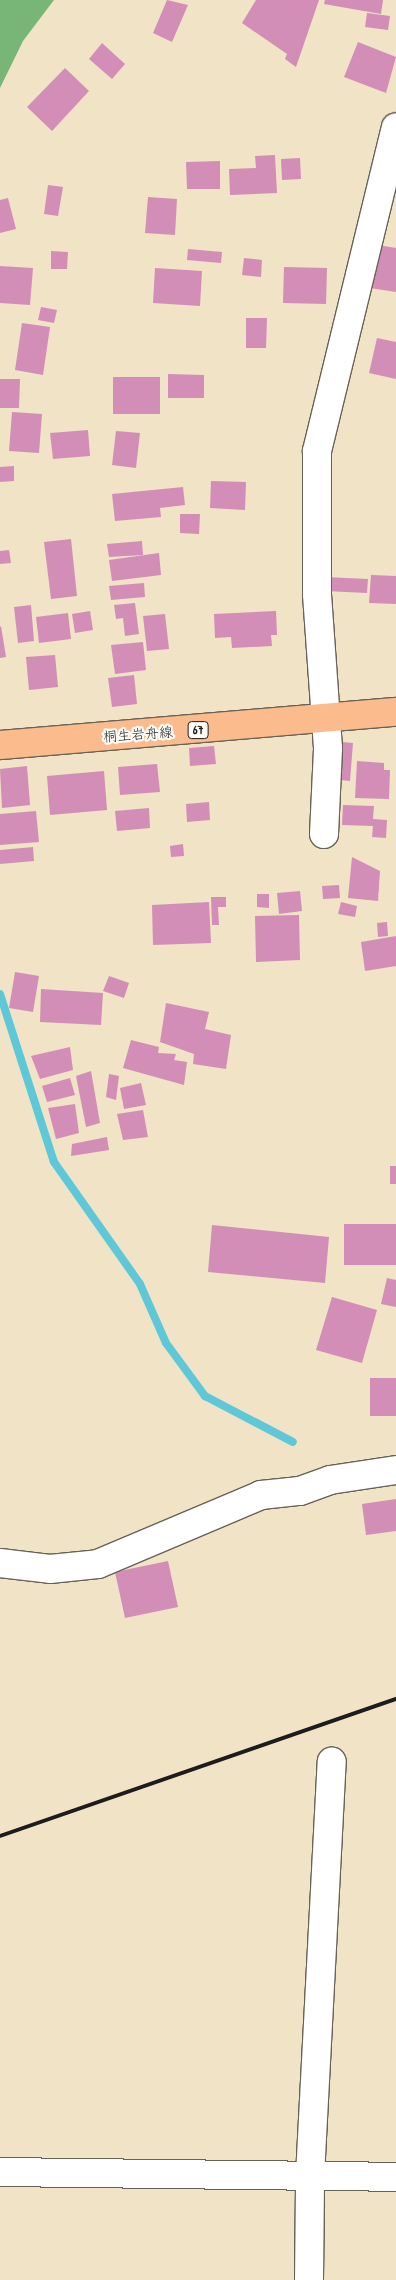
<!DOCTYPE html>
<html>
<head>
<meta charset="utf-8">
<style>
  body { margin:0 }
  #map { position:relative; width:396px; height:2280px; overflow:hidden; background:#f1e3c6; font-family:"Patrick Hand","Klee One",sans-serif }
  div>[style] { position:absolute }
  .forest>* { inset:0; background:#77b676 }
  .stream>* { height:8px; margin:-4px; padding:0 4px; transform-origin:4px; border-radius:4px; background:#5ec8d8 }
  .building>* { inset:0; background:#d28eb7 }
  .roads { filter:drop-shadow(1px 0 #676258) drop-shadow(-1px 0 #676258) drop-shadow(0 1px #676258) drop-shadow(0 -1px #676258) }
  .street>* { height:28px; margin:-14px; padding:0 14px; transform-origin:14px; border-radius:14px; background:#fff }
  .primary>* { height:28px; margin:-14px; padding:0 14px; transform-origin:14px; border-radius:14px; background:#fbbb8c }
  .rail>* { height:4px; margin:-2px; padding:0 2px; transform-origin:2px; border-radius:2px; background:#1c1c1c }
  span { translate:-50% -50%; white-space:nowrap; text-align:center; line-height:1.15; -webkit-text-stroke:4.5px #fdfcf7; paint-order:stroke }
  .shield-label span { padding:1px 4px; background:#fdfcf7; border:1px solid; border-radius:4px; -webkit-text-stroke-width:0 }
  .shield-label { font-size:12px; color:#1c1c1c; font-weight:700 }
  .street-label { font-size:14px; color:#1c1c1c }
</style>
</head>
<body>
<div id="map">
  <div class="forest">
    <i style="clip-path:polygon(0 0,54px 0,23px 41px,0 88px)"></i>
  </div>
  <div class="stream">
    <i style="left:0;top:994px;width:176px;rotate:72.2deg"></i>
    <i style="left:54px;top:1162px;width:149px;rotate:54.8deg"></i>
    <i style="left:140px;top:1284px;width:64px;rotate:66.2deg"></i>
    <i style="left:166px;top:1343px;width:66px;rotate:53.7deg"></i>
    <i style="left:205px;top:1396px;width:99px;rotate:27.6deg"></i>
  </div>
  <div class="building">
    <i style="clip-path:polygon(167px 0,188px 5px,172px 42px,153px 33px)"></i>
    <i style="clip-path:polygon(256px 0,319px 0,296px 67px,285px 59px,287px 54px,242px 23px)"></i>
    <i style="clip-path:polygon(325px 0,383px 0,381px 14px,324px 4px)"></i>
    <i style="clip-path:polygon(367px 13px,390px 16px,388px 30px,365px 27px)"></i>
    <i style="clip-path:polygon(358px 42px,396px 57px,386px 93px,344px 77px)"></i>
    <i style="clip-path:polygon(102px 43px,125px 64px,112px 79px,89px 59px)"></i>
    <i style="clip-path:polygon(65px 68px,89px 91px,52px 131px,27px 107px)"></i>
    <i style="clip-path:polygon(275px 155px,277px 193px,230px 195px,229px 169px,256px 168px,255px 156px)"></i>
    <i style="clip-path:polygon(300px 158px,301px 179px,282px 180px,281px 159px)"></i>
    <i style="clip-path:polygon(220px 161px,220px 189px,187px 189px,186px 162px)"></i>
    <i style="clip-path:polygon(48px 185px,63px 187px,58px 216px,44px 214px)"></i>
    <i style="clip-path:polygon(148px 197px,177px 199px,175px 235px,145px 233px)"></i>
    <i style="clip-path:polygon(8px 198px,16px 229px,0 233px,0 200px)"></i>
    <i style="clip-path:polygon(378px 245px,396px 248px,396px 292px,370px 288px)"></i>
    <i style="clip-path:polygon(188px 249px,222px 252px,221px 263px,187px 260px)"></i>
    <i style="clip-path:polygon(51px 251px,68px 252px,67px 269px,51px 269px)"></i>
    <i style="clip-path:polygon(244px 258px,262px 260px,261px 277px,242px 275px)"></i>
    <i style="clip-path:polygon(0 266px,33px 268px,30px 305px,0 303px)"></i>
    <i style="clip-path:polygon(284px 267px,327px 268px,326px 304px,283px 303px)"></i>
    <i style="clip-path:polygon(155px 268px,202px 271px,200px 306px,153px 303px)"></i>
    <i style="clip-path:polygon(41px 307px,57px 310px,54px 323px,38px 320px)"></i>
    <i style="clip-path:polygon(246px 318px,267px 318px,266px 348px,246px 348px)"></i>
    <i style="clip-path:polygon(22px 323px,50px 327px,43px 375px,15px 370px)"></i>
    <i style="clip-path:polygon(377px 338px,396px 342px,396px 379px,369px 373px)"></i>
    <i style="clip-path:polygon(168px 374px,204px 375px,204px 398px,168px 398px)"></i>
    <i style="clip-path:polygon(113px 377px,160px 377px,160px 414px,113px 414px)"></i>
    <i style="clip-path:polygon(0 379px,20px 379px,19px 408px,0 408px)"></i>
    <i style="clip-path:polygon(12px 412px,42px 414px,39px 453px,9px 451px)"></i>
    <i style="clip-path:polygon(88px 430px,90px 456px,53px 459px,50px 433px)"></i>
    <i style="clip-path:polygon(116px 431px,140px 433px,136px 468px,112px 465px)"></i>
    <i style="clip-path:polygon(14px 466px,14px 481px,0 482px,0 467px)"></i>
    <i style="clip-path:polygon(211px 481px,246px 482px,245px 510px,210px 508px)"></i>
    <i style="clip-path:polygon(183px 487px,185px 505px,160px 508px,161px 517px,115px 521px,112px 494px)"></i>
    <i style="clip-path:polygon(180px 514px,200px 514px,199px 534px,180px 533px)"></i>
    <i style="clip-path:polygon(71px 539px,77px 596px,51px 599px,44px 542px)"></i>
    <i style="clip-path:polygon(142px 541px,143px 555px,109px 557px,107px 544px)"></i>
    <i style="clip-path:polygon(9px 550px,11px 563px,0 564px,0 551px)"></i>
    <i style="clip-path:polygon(159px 553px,161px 575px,112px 581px,109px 560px)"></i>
    <i style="clip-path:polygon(371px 575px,396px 576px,396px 604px,369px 603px)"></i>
    <i style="clip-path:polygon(325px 577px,368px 579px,367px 593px,325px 591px)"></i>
    <i style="clip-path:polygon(144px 583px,145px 597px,111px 600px,109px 586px)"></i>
    <i style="clip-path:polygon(135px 603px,139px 634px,125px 636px,123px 618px,116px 619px,114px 605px)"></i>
    <i style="clip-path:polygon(31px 605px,34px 641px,18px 643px,14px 607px)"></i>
    <i style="clip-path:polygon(90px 611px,93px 630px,75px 633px,72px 614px)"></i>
    <i style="clip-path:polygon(276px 611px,277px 635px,271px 635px,272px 646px,232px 648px,231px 637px,215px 638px,214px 614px)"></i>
    <i style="clip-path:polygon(68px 613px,71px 639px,39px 643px,36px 617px)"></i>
    <i style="clip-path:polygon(165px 614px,169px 649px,147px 651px,143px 616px)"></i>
    <i style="clip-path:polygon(1px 626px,6px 657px,0 658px,0 627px)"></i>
    <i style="clip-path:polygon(143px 642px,146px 670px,115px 674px,111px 645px)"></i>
    <i style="clip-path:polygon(55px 655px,58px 687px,29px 690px,26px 657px)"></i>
    <i style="clip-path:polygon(134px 675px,137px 704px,112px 707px,108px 678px)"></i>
    <i style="clip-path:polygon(342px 742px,353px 743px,350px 781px,340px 780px)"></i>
    <i style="clip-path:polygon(214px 746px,216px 764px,190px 766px,189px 748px)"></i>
    <i style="clip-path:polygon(357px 761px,384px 763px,384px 770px,390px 770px,389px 799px,355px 798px)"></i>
    <i style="clip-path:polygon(157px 764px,160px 792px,120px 795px,118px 767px)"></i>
    <i style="clip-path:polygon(27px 766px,30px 805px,2px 808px,0 769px)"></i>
    <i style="clip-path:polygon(104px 771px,107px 810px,50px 815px,47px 776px)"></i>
    <i style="clip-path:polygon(209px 802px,210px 820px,187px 822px,186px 804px)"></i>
    <i style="clip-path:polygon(343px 805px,374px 806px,373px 819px,387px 820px,386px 838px,372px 837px,373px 826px,342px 825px)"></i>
    <i style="clip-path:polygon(149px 808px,150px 828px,117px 831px,115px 811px)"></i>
    <i style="clip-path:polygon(36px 811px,39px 842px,0 845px,0 814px)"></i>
    <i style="clip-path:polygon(183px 844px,184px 856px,171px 857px,170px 846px)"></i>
    <i style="clip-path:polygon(33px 847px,34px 861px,0 864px,0 850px)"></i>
    <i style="clip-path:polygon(352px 857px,380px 871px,378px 901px,348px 898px)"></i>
    <i style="clip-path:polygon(339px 885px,340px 898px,323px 899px,322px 886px)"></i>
    <i style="clip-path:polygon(300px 891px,302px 911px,279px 914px,277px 893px)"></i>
    <i style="clip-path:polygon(257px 894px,269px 894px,269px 908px,257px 907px)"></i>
    <i style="clip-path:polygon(211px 897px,226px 897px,226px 907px,218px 907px,219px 925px,212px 925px)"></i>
    <i style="clip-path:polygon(209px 902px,211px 943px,153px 945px,152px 905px)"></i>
    <i style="clip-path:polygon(341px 902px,357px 906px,355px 917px,338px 914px)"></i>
    <i style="clip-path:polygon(299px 915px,300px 960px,256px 962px,255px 916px)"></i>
    <i style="clip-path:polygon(387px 922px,388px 936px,378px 937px,377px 923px)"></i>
    <i style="clip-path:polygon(396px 936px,396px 966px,365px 971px,361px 942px)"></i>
    <i style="clip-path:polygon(15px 972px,39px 976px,33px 1012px,9px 1008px)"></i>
    <i style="clip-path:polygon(109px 976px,129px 983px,124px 998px,103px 991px)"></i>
    <i style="clip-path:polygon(41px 989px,103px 993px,101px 1025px,40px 1022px)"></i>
    <i style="clip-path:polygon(166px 1003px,209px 1012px,205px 1029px,231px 1035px,226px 1069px,193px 1064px,194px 1054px,160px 1042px)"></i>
    <i style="clip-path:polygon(131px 1040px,159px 1047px,158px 1053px,176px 1054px,174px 1060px,187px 1062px,184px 1085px,123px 1068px)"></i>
    <i style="clip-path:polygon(70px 1047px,73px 1070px,40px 1079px,31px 1056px)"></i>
    <i style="clip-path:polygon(91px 1071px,100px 1123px,86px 1127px,76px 1076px)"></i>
    <i style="clip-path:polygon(109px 1074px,119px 1076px,116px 1100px,106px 1097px)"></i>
    <i style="clip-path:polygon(70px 1078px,75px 1095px,47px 1102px,42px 1086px)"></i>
    <i style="clip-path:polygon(141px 1083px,146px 1105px,124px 1109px,120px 1088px)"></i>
    <i style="clip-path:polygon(75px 1104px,79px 1133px,56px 1139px,48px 1108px)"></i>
    <i style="clip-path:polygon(143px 1110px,148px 1137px,123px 1140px,117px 1114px)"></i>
    <i style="clip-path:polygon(107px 1137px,109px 1150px,71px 1156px,72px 1144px)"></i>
    <i style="clip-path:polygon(390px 1166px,396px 1166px,396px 1184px,390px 1184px)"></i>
    <i style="clip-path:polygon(344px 1224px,396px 1224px,396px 1265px,344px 1265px)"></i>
    <i style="clip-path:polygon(212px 1225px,329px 1237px,325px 1283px,208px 1272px)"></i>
    <i style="clip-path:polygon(387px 1278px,396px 1280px,396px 1307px,381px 1304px)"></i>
    <i style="clip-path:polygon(332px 1297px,377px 1310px,362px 1363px,316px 1350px)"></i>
    <i style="clip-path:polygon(370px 1378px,396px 1378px,396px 1416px,370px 1416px)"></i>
    <i style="clip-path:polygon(396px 1499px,396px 1531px,366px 1535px,362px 1504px)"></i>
    <i style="clip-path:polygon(168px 1561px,178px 1607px,125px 1618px,115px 1572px)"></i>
  </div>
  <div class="roads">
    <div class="street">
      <i style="left:324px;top:834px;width:86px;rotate:-87.3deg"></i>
      <i style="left:328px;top:748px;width:154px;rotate:-94.1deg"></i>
      <i style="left:317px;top:594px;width:143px;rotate:-90deg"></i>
      <i style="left:317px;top:451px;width:333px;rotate:-76.3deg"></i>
      <i style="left:0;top:1563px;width:50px;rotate:6.8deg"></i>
      <i style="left:50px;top:1569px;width:48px;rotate:-5.9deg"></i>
      <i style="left:98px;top:1564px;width:177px;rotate:-22.9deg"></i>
      <i style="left:261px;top:1495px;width:39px;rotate:-6deg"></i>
      <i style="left:300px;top:1491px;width:32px;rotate:-20deg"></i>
      <i style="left:330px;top:1480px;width:67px;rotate:-8.6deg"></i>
      <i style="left:0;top:2172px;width:396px;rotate:0.7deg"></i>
      <i style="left:309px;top:2280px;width:104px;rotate:-89.4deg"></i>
      <i style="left:310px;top:2176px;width:415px;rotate:-87deg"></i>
    </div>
    <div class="primary">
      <i style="left:0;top:745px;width:397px;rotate:-4.8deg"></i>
    </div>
  </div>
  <div class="rail">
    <i style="left:0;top:1836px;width:419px;rotate:-19.1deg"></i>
  </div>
  <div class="shield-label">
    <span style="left:198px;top:730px">67</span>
  </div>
  <div class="street-label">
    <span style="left:138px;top:734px;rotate:-4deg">桐生岩舟線</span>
  </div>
</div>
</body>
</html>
